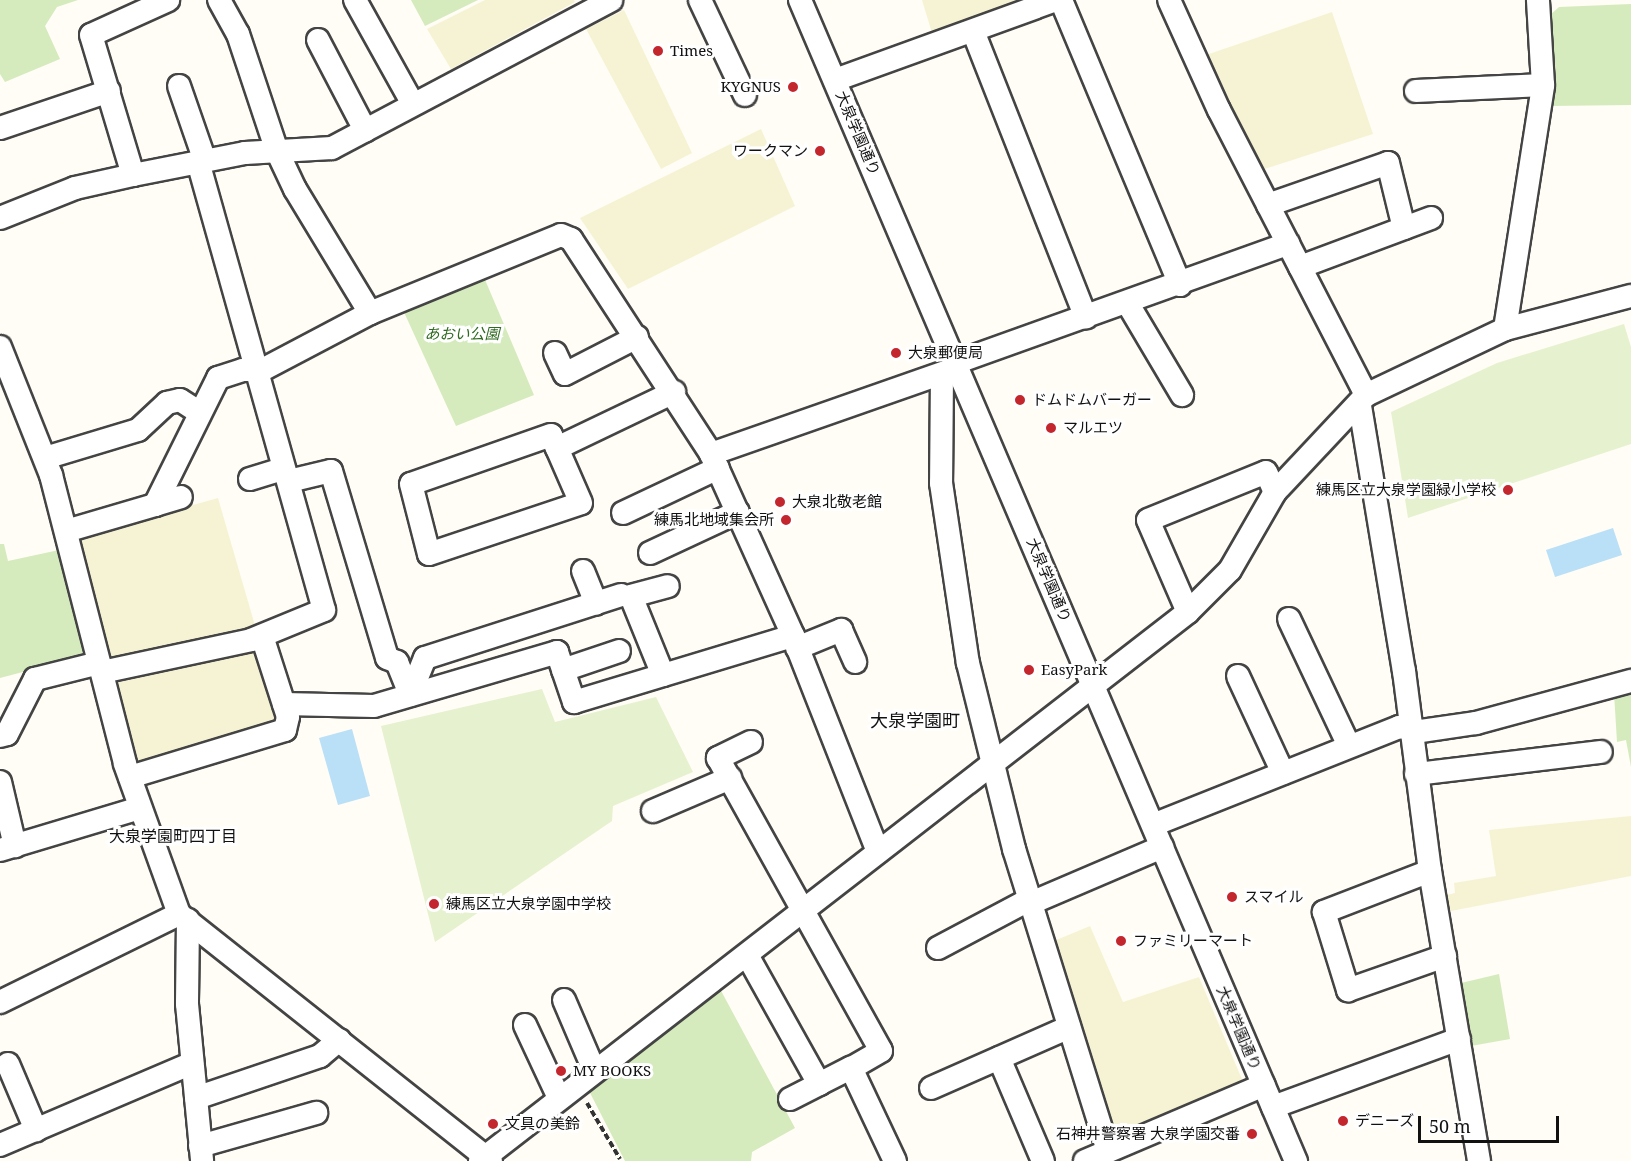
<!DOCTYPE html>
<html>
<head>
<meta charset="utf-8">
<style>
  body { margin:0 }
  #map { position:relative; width:1631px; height:1161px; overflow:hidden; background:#fffdf5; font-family:"Noto Serif","Noto Sans JP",serif }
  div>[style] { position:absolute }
  .farmland>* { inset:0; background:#f6f3d4 }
  .green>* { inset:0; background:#d5ebbd }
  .pitch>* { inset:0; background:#e6f2cf }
  .water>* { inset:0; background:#b9e0f7 }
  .path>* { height:4px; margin-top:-2px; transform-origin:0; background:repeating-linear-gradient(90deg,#333 0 6px,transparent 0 9px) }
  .roads { filter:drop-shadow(2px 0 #444) drop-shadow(-2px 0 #444) drop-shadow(0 2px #444) drop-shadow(0 -2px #444) }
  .minor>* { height:22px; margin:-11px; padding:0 11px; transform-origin:11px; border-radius:11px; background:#fff }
  .dots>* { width:16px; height:16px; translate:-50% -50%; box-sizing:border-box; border:3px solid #fff; border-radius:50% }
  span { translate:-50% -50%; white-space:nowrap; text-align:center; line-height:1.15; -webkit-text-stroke:6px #fff; paint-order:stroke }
  .poi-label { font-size:15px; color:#111 }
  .left { translate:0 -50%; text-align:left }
  .right { translate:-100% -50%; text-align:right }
  .street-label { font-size:15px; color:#111 }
  .park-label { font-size:15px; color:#2f6b1f; font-style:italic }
  .neighbourhood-label { font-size:16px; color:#111 }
  .quarter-label { font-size:18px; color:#111 }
  .scale { position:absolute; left:1418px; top:1116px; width:141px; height:27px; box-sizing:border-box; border:3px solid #111; border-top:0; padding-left:8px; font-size:18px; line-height:21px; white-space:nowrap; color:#111; -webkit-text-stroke:4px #fff; paint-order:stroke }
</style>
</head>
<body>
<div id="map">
  <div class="farmland">
    <i style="clip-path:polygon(485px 0,574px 0,575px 2px,451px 69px,427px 29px)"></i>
    <i style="clip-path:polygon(922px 0,1021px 0,932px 33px)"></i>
    <i style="clip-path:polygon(624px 10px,692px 153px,661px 169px,586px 29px)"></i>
    <i style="clip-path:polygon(1332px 12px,1373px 134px,1258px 171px,1206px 55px)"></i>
    <i style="clip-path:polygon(761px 129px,795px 206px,628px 289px,580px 218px)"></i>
    <i style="clip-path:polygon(218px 498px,256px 629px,116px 659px,109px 655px,79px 542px,83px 536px)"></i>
    <i style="clip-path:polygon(252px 650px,259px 654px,277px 712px,274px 722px,143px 763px,135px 758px,116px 686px,120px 678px)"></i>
    <i style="clip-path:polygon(1631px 816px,1631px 876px,1446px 912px,1443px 896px,1455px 893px,1454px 883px,1496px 876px,1489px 830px)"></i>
    <i style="clip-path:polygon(1090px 926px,1123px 1002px,1199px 977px,1244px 1084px,1115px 1139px,1049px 943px)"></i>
  </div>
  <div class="green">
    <i style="clip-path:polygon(0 0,78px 0,57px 7px,45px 26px,60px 59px,5px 82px,0 74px)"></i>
    <i style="clip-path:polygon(411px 0,478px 0,425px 26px)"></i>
    <i style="clip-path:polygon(1631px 4px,1631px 105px,1550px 106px,1550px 15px,1559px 7px)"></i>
    <i style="clip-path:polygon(483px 275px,534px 395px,456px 426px,403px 310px)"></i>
    <i style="clip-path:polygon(0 544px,4px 544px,8px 561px,59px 550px,85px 648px,80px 657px,0 678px)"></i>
    <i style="clip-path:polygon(1631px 688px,1631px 767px,1626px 740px,1617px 742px,1614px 693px)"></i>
    <i style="clip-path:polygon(1499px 974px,1510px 1039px,1471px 1046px,1461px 983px)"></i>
    <i style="clip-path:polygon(719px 987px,795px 1128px,752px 1152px,751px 1161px,625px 1161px,587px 1087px)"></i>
  </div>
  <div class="pitch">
    <i style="clip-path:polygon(1624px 324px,1631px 347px,1631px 444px,1408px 518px,1391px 412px,1497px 363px)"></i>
    <i style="clip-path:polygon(542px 689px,555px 722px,656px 697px,693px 772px,613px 806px,612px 821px,435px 942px,381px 726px)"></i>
  </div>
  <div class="water">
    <i style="clip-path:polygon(1613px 528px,1622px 555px,1555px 577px,1546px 550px)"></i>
    <i style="clip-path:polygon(352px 729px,370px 796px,338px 805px,319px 738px)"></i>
  </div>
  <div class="path">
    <i style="left:587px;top:1103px;width:65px;rotate:59.5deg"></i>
  </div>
  <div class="roads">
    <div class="minor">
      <i style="left:219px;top:0;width:39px;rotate:61deg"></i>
      <i style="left:238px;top:34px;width:123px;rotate:71.6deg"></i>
      <i style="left:277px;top:151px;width:42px;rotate:64.7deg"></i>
      <i style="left:295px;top:189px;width:145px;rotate:58.8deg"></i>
      <i style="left:370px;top:313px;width:206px;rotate:-22.2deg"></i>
      <i style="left:561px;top:235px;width:11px;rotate:22deg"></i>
      <i style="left:571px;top:239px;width:257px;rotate:56.9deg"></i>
      <i style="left:711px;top:454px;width:261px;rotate:-19.3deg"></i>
      <i style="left:355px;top:0;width:119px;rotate:60.9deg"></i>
      <i style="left:700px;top:0;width:105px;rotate:64.7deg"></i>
      <i style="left:800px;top:0;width:1263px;rotate:66.87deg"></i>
      <i style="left:1061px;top:0;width:309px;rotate:67.3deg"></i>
      <i style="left:1169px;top:0;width:121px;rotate:65.6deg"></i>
      <i style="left:1219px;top:110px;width:321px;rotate:62.7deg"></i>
      <i style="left:973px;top:31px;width:308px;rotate:68.5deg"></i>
      <i style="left:318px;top:40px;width:102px;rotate:62.4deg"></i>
      <i style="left:835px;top:80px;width:235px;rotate:-19.9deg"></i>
      <i style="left:179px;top:86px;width:79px;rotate:70.9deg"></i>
      <i style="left:1416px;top:91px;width:127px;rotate:-2.7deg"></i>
      <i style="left:0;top:128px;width:115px;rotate:-18.7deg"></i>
      <i style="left:133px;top:175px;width:146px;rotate:-106.7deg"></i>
      <i style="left:91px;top:35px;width:85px;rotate:-24.4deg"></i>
      <i style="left:1268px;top:205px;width:127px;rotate:-19.3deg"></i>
      <i style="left:1388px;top:163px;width:67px;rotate:76.2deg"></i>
      <i style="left:0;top:218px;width:81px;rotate:-21.8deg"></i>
      <i style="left:75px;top:188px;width:59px;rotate:-12.6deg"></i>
      <i style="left:133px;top:175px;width:114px;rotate:-11.1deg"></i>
      <i style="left:245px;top:153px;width:87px;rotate:-3.3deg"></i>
      <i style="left:332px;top:148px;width:316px;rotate:-27.9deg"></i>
      <i style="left:1300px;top:267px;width:140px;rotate:-20.5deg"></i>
      <i style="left:1128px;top:304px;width:106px;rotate:59.3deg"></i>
      <i style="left:1505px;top:329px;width:247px;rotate:-81.1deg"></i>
      <i style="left:1543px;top:85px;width:85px;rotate:-93.4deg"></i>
      <i style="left:0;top:347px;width:138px;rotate:68.3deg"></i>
      <i style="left:51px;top:475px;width:298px;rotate:75.6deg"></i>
      <i style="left:125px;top:764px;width:159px;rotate:70.2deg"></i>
      <i style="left:179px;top:914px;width:398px;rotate:38.4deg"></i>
      <i style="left:555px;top:353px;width:23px;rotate:65deg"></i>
      <i style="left:565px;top:374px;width:81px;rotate:-27.2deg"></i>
      <i style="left:955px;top:363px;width:354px;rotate:-19.7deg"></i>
      <i style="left:942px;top:374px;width:109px;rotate:90.5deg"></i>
      <i style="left:941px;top:483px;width:182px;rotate:81.5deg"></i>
      <i style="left:968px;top:663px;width:192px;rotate:76.1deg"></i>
      <i style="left:1014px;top:849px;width:316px;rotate:72.7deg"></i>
      <i style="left:1360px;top:406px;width:269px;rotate:80.6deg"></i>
      <i style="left:1404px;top:671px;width:202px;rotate:82.6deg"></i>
      <i style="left:1430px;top:871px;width:294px;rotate:80.4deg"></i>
      <i style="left:557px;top:448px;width:14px;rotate:-115deg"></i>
      <i style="left:551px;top:435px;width:148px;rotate:160.7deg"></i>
      <i style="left:411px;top:484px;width:72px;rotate:75.6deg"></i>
      <i style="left:429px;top:554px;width:160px;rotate:-18.5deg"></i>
      <i style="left:581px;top:503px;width:60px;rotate:-113.6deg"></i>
      <i style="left:557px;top:448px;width:130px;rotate:-25.6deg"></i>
      <i style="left:711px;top:454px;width:200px;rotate:65.7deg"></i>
      <i style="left:793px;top:636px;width:232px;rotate:68.5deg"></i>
      <i style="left:45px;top:458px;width:97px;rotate:-16.8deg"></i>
      <i style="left:138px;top:430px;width:40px;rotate:-43deg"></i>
      <i style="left:167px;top:403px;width:13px;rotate:-13deg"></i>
      <i style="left:180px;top:400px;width:24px;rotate:33deg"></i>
      <i style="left:250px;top:479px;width:34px;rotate:-17deg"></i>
      <i style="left:289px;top:481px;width:43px;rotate:-13.4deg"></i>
      <i style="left:331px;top:471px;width:195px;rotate:73.3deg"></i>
      <i style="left:387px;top:658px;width:11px;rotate:22deg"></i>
      <i style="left:397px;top:662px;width:35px;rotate:68deg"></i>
      <i style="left:155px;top:505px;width:27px;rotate:-17deg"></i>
      <i style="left:623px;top:513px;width:105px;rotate:-25.3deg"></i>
      <i style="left:66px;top:531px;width:93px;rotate:-16.3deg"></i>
      <i style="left:155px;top:505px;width:142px;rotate:-63.6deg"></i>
      <i style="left:218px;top:378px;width:26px;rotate:-18deg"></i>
      <i style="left:243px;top:370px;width:19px"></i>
      <i style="left:262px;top:370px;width:122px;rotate:-27.8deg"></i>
      <i style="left:650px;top:553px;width:97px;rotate:-25deg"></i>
      <i style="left:583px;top:571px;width:35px;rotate:68deg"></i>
      <i style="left:1188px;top:612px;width:100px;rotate:-113.5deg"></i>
      <i style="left:1148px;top:520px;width:127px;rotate:-22.1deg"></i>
      <i style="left:1266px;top:472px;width:22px;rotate:66deg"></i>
      <i style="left:1289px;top:619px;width:140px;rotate:64.7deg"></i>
      <i style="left:797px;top:648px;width:48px;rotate:-22.2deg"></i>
      <i style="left:841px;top:630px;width:35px;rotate:66deg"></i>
      <i style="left:563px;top:670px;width:59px;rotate:-18.7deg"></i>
      <i style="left:102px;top:672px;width:152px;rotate:-12.1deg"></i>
      <i style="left:251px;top:640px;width:79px;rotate:-22.3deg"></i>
      <i style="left:324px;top:610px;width:465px;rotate:-105.7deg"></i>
      <i style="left:663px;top:675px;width:85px;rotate:-112.1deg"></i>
      <i style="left:631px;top:596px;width:38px;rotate:-15deg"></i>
      <i style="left:1238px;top:676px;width:107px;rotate:65.1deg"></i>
      <i style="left:410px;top:695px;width:40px;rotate:-68deg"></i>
      <i style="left:425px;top:658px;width:206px;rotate:-17.8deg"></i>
      <i style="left:284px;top:704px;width:90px;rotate:1.3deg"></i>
      <i style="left:374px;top:706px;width:191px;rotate:-16.4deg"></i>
      <i style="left:557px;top:652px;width:53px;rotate:71.2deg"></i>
      <i style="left:574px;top:702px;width:229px;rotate:-16.8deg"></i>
      <i style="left:0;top:736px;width:7px;rotate:-16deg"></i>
      <i style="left:7px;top:734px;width:62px;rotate:-63deg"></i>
      <i style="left:35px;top:679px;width:66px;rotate:-14deg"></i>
      <i style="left:751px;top:742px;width:37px;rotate:154deg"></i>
      <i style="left:718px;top:758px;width:335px;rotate:60.9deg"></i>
      <i style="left:881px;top:1051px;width:34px;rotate:150deg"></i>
      <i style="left:1416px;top:774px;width:186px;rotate:-6.8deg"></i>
      <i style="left:130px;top:777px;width:162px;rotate:-16.9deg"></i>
      <i style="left:285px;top:730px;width:13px;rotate:-77deg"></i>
      <i style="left:288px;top:717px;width:85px;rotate:-107.8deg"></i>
      <i style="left:0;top:782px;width:66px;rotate:76.8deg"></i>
      <i style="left:653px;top:811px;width:84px;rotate:-23.2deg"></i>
      <i style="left:1153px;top:825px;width:265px;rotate:-21.7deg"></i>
      <i style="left:1399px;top:727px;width:22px;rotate:10deg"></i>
      <i style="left:1421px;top:731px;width:56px;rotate:-8.3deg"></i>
      <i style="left:1476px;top:723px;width:161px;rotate:-15.2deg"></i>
      <i style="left:0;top:850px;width:146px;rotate:-16.7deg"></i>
      <i style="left:1430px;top:871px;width:114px;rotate:158.9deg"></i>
      <i style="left:1324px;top:912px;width:82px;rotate:72.9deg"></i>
      <i style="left:1348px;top:990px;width:103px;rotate:-19.3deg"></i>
      <i style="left:188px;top:920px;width:84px;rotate:90.7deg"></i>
      <i style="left:187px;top:1004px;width:158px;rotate:84.5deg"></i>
      <i style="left:938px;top:948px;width:96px;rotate:-27.9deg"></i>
      <i style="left:1023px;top:903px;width:15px;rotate:-11deg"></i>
      <i style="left:1038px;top:900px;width:135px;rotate:-23.1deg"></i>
      <i style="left:747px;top:955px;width:148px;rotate:60.8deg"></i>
      <i style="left:819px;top:1084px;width:36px;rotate:-27deg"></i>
      <i style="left:851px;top:1068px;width:103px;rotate:64.7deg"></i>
      <i style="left:564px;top:1000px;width:76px;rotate:66.8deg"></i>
      <i style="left:0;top:1002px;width:199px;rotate:-26.2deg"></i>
      <i style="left:525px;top:1025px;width:81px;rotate:65deg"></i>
      <i style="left:999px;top:1058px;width:112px;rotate:66.9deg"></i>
      <i style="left:8px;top:1064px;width:72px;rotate:67deg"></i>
      <i style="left:931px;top:1088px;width:151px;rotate:-23.8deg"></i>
      <i style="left:196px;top:1098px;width:131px;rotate:-18.7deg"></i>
      <i style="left:320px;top:1056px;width:25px;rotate:-40deg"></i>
      <i style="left:790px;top:1099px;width:33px;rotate:-27deg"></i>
      <i style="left:1273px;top:1107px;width:198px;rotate:-20.1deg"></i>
      <i style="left:0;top:1145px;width:209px;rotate:-23.1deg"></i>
      <i style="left:200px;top:1146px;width:121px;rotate:-15.9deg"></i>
      <i style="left:480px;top:1161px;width:896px;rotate:-37.79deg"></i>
      <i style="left:1188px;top:612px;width:59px;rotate:-45deg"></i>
      <i style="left:1230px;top:570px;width:90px;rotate:-60deg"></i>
      <i style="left:1275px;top:492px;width:133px;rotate:-46.8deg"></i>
      <i style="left:1366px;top:395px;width:154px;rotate:-25.4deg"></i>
      <i style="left:1505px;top:329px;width:130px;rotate:-14.7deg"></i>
      <i style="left:1085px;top:1161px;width:194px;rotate:-23deg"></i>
    </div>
  </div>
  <div class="dots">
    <i style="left:658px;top:51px;background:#c4262e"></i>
    <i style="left:793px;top:87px;background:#c4262e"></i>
    <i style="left:820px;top:151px;background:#c4262e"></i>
    <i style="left:896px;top:353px;background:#c4262e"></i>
    <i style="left:1020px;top:400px;background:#c4262e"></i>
    <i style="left:1051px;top:428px;background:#c4262e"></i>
    <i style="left:1508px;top:490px;background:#c4262e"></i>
    <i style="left:780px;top:502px;background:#c4262e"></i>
    <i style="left:786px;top:520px;background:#c4262e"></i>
    <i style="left:1029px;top:670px;background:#c4262e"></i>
    <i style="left:1232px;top:897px;background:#c4262e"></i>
    <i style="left:434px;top:904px;background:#c4262e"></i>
    <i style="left:1121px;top:941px;background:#c4262e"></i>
    <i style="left:561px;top:1071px;background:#c4262e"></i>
    <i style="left:1343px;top:1121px;background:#c4262e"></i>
    <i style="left:493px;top:1124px;background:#c4262e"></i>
    <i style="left:1252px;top:1134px;background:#c4262e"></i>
  </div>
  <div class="poi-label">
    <span class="left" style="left:670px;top:51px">Times</span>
    <span class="right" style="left:781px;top:87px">KYGNUS</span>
    <span class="right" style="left:808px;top:151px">ワークマン</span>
    <span class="left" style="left:908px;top:353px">大泉郵便局</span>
    <span class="left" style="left:1032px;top:400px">ドムドムバーガー</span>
    <span class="left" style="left:1063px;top:428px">マルエツ</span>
    <span class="right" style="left:1496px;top:490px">練馬区立大泉学園緑小学校</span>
    <span class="left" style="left:792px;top:502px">大泉北敬老館</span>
    <span class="right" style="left:774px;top:520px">練馬北地域集会所</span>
    <span class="left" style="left:1041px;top:670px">EasyPark</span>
    <span class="left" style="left:1244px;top:897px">スマイル</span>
    <span class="left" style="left:446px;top:904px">練馬区立大泉学園中学校</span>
    <span class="left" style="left:1133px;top:941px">ファミリーマート</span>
    <span class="left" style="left:573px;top:1071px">MY BOOKS</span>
    <span class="left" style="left:1355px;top:1121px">デニーズ</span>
    <span class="left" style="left:505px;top:1124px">文具の美鈴</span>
    <span class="right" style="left:1240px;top:1134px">石神井警察署 大泉学園交番</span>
  </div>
  <div class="street-label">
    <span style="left:858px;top:133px;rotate:67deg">大泉学園通り</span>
    <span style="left:1049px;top:580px;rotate:67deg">大泉学園通り</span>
    <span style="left:1239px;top:1028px;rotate:67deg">大泉学園通り</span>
  </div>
  <div class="park-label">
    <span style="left:462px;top:334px">あおい公園</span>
  </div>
  <div class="neighbourhood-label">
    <span style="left:173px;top:836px">大泉学園町四丁目</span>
  </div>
  <div class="quarter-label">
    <span style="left:915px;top:720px">大泉学園町</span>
  </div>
  <div class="scale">50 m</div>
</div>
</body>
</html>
